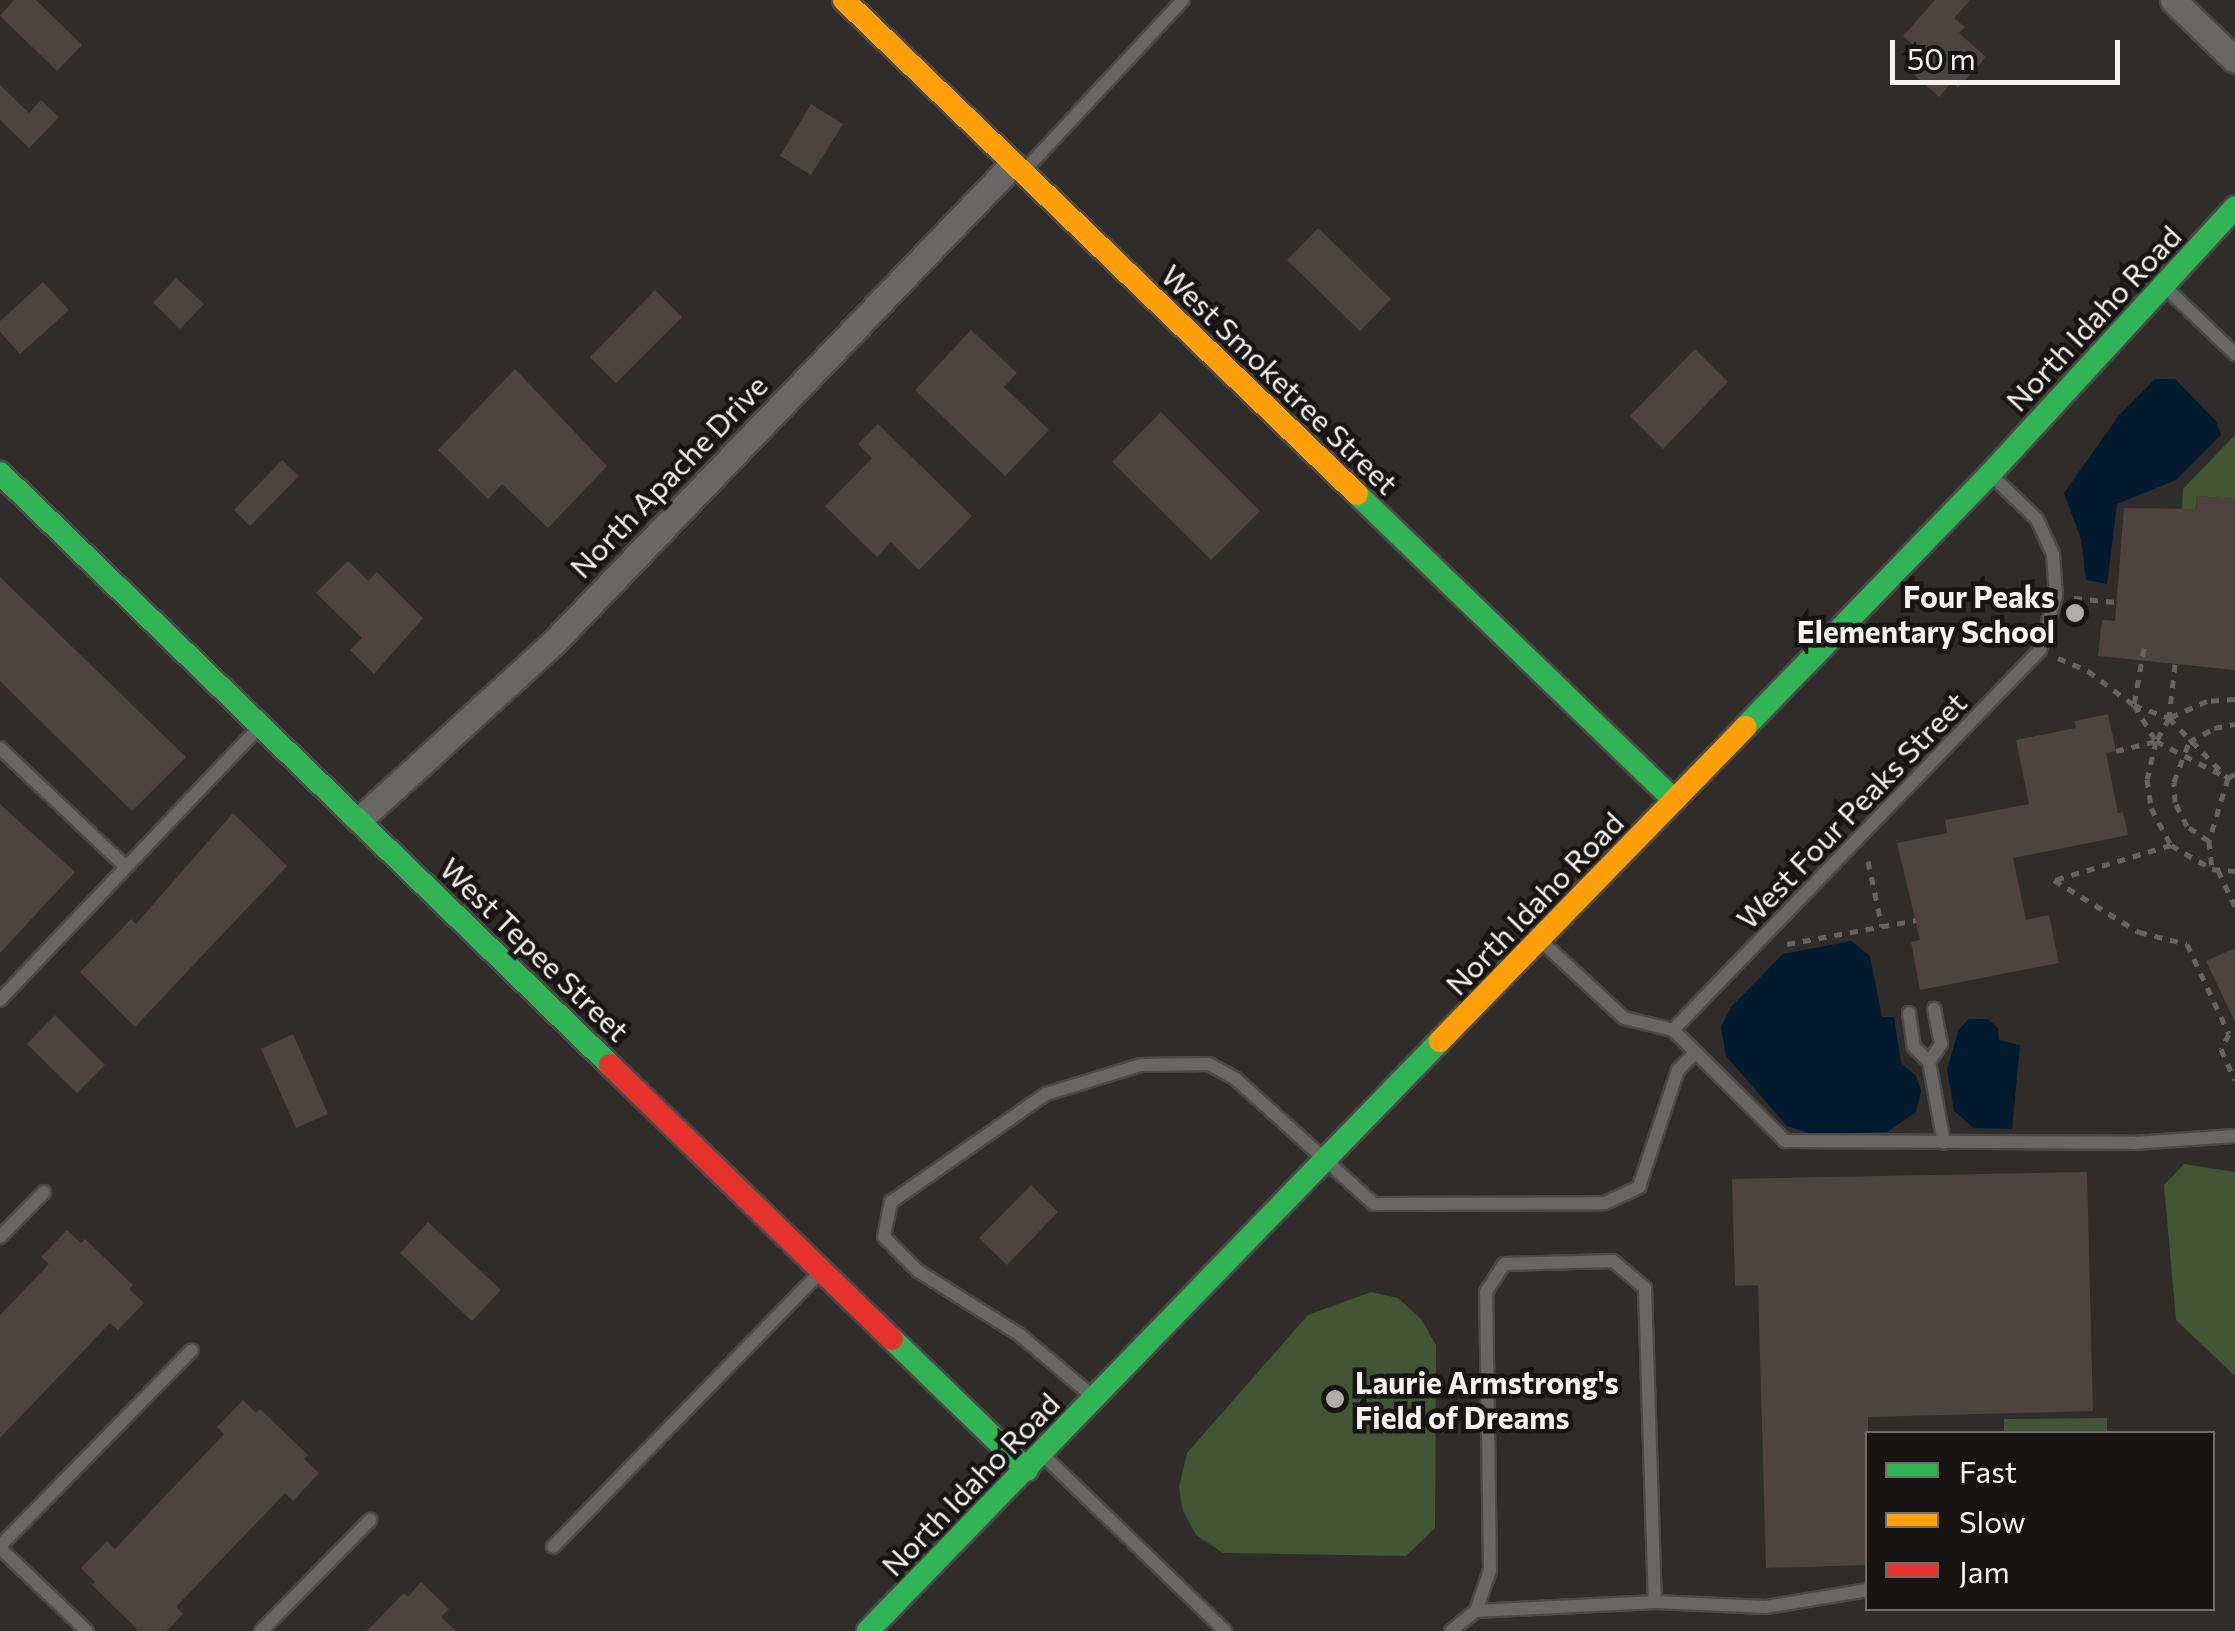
<!DOCTYPE html>
<html>
<head>
<meta charset="utf-8">
<style>
  body { margin:0 }
  #map { position:relative; width:2235px; height:1631px; overflow:hidden; background:#2f2c2a; font-family:Commissioner,sans-serif }
  div>[style] { position:absolute }
  .green>* { inset:0; background:#425636 }
  .water>* { inset:0; background:#041a2f }
  .building>* { inset:0; background:#4e433f }
  .path>* { height:5px; margin-top:-2.5px; transform-origin:0; background:repeating-linear-gradient(90deg,#666361 0 8px,transparent 0 16px) }
  .roads { filter:drop-shadow(2px 0 #4b4948) drop-shadow(-2px 0 #4b4948) drop-shadow(0 2px #4b4948) drop-shadow(0 -2px #4b4948) }
  .lane>* { height:12px; margin:-6px; padding:0 6px; transform-origin:6px; border-radius:6px; background:#686766 }
  .street>* { height:25px; margin:-12.5px; padding:0 12.5px; transform-origin:12.5px; border-radius:12.5px; background:#686766 }
  .fast>* { height:22px; margin:-11px; padding:0 11px; transform-origin:11px; border-radius:11px; background:#30b455 }
  .slow>* { height:22px; margin:-11px; padding:0 11px; transform-origin:11px; border-radius:11px; background:#ff9f0a }
  .jam>* { height:22px; margin:-11px; padding:0 11px; transform-origin:11px; border-radius:11px; background:#e5322d }
  .dots>* { width:28px; height:28px; translate:-50% -50%; box-sizing:border-box; border:5px solid #171413; border-radius:50% }
  span { translate:-50% -50%; white-space:nowrap; text-align:center; line-height:1.15; -webkit-text-stroke:9px #171413; paint-order:stroke }
  .street-label { font-size:30px; color:#f5f2f0 }
  .poi-label { font-size:30px; color:#f5f2f0; font-weight:700 }
  .right { translate:-100% -50%; text-align:right }
  .left { translate:0 -50%; text-align:left }
  .legend { position:absolute; left:1865px; top:1431px; width:350px; height:180px; box-sizing:border-box; background:#171413; border:2px solid #706d6b; margin:0; padding:12px 18px; list-style:none; font-size:30px; color:#f5f2f0 }
  .legend li { display:flex; align-items:center; gap:20px; height:50px }
  .legend b { width:50px; border:2px solid #706d6b }
  .scale { position:absolute; left:1890px; top:40px; width:230px; height:45px; box-sizing:border-box; border:5px solid #f5f2f0; border-top:0; padding-left:12px; font-size:30px; line-height:35px; white-space:nowrap; color:#f5f2f0; -webkit-text-stroke:8px #171413; paint-order:stroke }
</style>
</head>
<body>
<div id="map">
  <div class="green">
    <i style="clip-path:polygon(2235px 435px,2235px 499px,2197px 496px,2195px 514px,2182px 513px,2183px 489px)"></i>
    <i style="clip-path:polygon(2184px 1164px,2235px 1172px,2235px 1376px,2176px 1320px,2164px 1185px)"></i>
    <i style="clip-path:polygon(1371px 1292px,1398px 1298px,1421px 1319px,1436px 1345px,1435px 1528px,1406px 1556px,1223px 1553px,1196px 1535px,1183px 1511px,1179px 1487px,1187px 1453px,1308px 1315px)"></i>
    <i style="clip-path:polygon(2107px 1418px,2107px 1433px,2004px 1433px,2004px 1419px)"></i>
  </div>
  <div class="water">
    <i style="clip-path:polygon(2155px 379px,2175px 379px,2216px 421px,2221px 435px,2176px 480px,2117px 504px,2107px 584px,2086px 580px,2081px 539px,2064px 493px,2120px 414px)"></i>
    <i style="clip-path:polygon(1851px 941px,1870px 956px,1882px 1017px,1894px 1017px,1901px 1063px,1916px 1076px,1921px 1091px,1916px 1112px,1887px 1132px,1812px 1134px,1787px 1126px,1726px 1056px,1721px 1027px,1731px 1007px,1783px 954px)"></i>
    <i style="clip-path:polygon(1969px 1019px,1988px 1019px,1998px 1028px,1999px 1040px,2020px 1045px,2012px 1129px,1974px 1128px,1954px 1111px,1947px 1069px,1959px 1029px)"></i>
  </div>
  <div class="building">
    <i style="clip-path:polygon(14px 0,36px 0,82px 45px,57px 71px,0 16px)"></i>
    <i style="clip-path:polygon(1935px 0,1970px 0,1954px 18px,1965px 27px,1959px 33px,1986px 57px,1958px 88px,1952px 82px,1939px 97px,1908px 69px,1922px 53px,1903px 36px)"></i>
    <i style="clip-path:polygon(0 85px,29px 113px,41px 100px,59px 117px,29px 148px,0 120px)"></i>
    <i style="clip-path:polygon(811px 104px,843px 124px,811px 175px,780px 156px)"></i>
    <i style="clip-path:polygon(1318px 228px,1391px 299px,1360px 331px,1287px 260px)"></i>
    <i style="clip-path:polygon(176px 278px,204px 304px,180px 329px,153px 303px)"></i>
    <i style="clip-path:polygon(43px 282px,69px 310px,20px 354px,0 332px,0 321px)"></i>
    <i style="clip-path:polygon(655px 290px,682px 317px,616px 383px,590px 357px)"></i>
    <i style="clip-path:polygon(971px 330px,1017px 373px,1004px 387px,1049px 430px,1005px 476px,915px 390px)"></i>
    <i style="clip-path:polygon(1695px 349px,1728px 382px,1663px 449px,1630px 416px)"></i>
    <i style="clip-path:polygon(515px 369px,607px 466px,548px 528px,502px 484px,488px 499px,438px 450px)"></i>
    <i style="clip-path:polygon(1161px 412px,1260px 511px,1211px 560px,1112px 462px)"></i>
    <i style="clip-path:polygon(878px 424px,972px 516px,919px 570px,891px 542px,877px 557px,825px 506px,872px 458px,858px 444px)"></i>
    <i style="clip-path:polygon(282px 460px,299px 476px,250px 526px,234px 510px)"></i>
    <i style="clip-path:polygon(2197px 496px,2235px 499px,2235px 670px,2098px 656px,2102px 620px,2115px 621px,2124px 508px,2196px 509px)"></i>
    <i style="clip-path:polygon(348px 561px,368px 581px,377px 572px,423px 618px,374px 674px,350px 650px,362px 638px,316px 593px)"></i>
    <i style="clip-path:polygon(0 577px,186px 757px,132px 811px,0 681px)"></i>
    <i style="clip-path:polygon(2108px 714px,2116px 751px,2106px 753px,2118px 813px,2123px 812px,2128px 835px,2013px 858px,2026px 920px,2049px 915px,2059px 963px,1920px 990px,1911px 942px,1920px 940px,1897px 843px,1947px 833px,1945px 820px,2029px 804px,2016px 740px,2076px 728px,2075px 721px)"></i>
    <i style="clip-path:polygon(0 804px,75px 872px,0 953px)"></i>
    <i style="clip-path:polygon(233px 813px,287px 866px,135px 1027px,80px 972px,131px 919px,136px 924px)"></i>
    <i style="clip-path:polygon(2235px 948px,2235px 1022px,2206px 961px)"></i>
    <i style="clip-path:polygon(55px 1015px,105px 1065px,77px 1093px,27px 1044px)"></i>
    <i style="clip-path:polygon(293px 1034px,328px 1114px,296px 1128px,261px 1049px)"></i>
    <i style="clip-path:polygon(2087px 1172px,2093px 1411px,1868px 1417px,1868px 1565px,1766px 1568px,1758px 1285px,1735px 1286px,1732px 1179px)"></i>
    <i style="clip-path:polygon(1031px 1185px,1058px 1212px,1007px 1265px,979px 1238px)"></i>
    <i style="clip-path:polygon(428px 1222px,501px 1290px,472px 1321px,400px 1253px)"></i>
    <i style="clip-path:polygon(67px 1230px,81px 1243px,85px 1239px,133px 1285px,129px 1289px,144px 1303px,118px 1330px,110px 1323px,0 1438px,0 1315px,49px 1264px,41px 1257px)"></i>
    <i style="clip-path:polygon(243px 1400px,256px 1413px,260px 1409px,308px 1455px,304px 1459px,319px 1473px,293px 1501px,285px 1493px,176px 1607px,183px 1614px,167px 1631px,139px 1631px,92px 1585px,95px 1582px,81px 1568px,107px 1541px,115px 1549px,224px 1434px,217px 1427px)"></i>
    <i style="clip-path:polygon(421px 1582px,449px 1609px,441px 1617px,456px 1631px,367px 1631px,404px 1593px,408px 1597px)"></i>
  </div>
  <div class="path">
    <i style="left:2074px;top:598px;width:42px;rotate:5.4deg"></i>
    <i style="left:2144px;top:648px;width:58px;rotate:100deg"></i>
    <i style="left:2134px;top:705px;width:37px;rotate:20deg"></i>
    <i style="left:2058px;top:658px;width:33px;rotate:23deg"></i>
    <i style="left:2088px;top:671px;width:57px;rotate:36.5deg"></i>
    <i style="left:2134px;top:705px;width:42px;rotate:58.6deg"></i>
    <i style="left:2175px;top:664px;width:54px;rotate:96.3deg"></i>
    <i style="left:2169px;top:718px;width:84px;rotate:45.5deg"></i>
    <i style="left:2228px;top:778px;width:8px;rotate:-30deg"></i>
    <i style="left:2235px;top:699px;width:28px;rotate:176deg"></i>
    <i style="left:2207px;top:701px;width:42px;rotate:155.9deg"></i>
    <i style="left:2169px;top:718px;width:26px;rotate:119deg"></i>
    <i style="left:2156px;top:741px;width:39px;rotate:103deg"></i>
    <i style="left:2147px;top:779px;width:29px;rotate:82deg"></i>
    <i style="left:2151px;top:808px;width:42px;rotate:61.6deg"></i>
    <i style="left:2171px;top:845px;width:48px;rotate:30.3deg"></i>
    <i style="left:2212px;top:869px;width:23px;rotate:5deg"></i>
    <i style="left:2116px;top:751px;width:41px;rotate:-14deg"></i>
    <i style="left:2156px;top:741px;width:81px;rotate:27.2deg"></i>
    <i style="left:2228px;top:778px;width:66px;rotate:106.8deg"></i>
    <i style="left:2209px;top:841px;width:28px;rotate:84deg"></i>
    <i style="left:2209px;top:841px;width:27px;rotate:-146deg"></i>
    <i style="left:2187px;top:826px;width:27px;rotate:-117deg"></i>
    <i style="left:2175px;top:802px;width:20px;rotate:-93deg"></i>
    <i style="left:2174px;top:782px;width:43px;rotate:-69.4deg"></i>
    <i style="left:2189px;top:742px;width:29px;rotate:-29deg"></i>
    <i style="left:2214px;top:728px;width:21px;rotate:-11deg"></i>
    <i style="left:2171px;top:845px;width:122px;rotate:163.3deg"></i>
    <i style="left:2054px;top:880px;width:100px;rotate:31.5deg"></i>
    <i style="left:2139px;top:932px;width:49px;rotate:14deg"></i>
    <i style="left:2187px;top:944px;width:99px;rotate:65deg"></i>
    <i style="left:2229px;top:1034px;width:17px;rotate:118deg"></i>
    <i style="left:2221px;top:1049px;width:34px;rotate:66deg"></i>
    <i style="left:1868px;top:861px;width:67px;rotate:78deg"></i>
    <i style="left:2218px;top:870px;width:40px;rotate:65deg"></i>
    <i style="left:1787px;top:944px;width:131px;rotate:-10.5deg"></i>
  </div>
  <div class="roads">
    <div class="lane">
      <i style="left:1024px;top:171px;width:233px;rotate:-47.1deg"></i>
      <i style="left:2165px;top:287px;width:97px;rotate:43.7deg"></i>
      <i style="left:0;top:748px;width:173px;rotate:43.4deg"></i>
      <i style="left:1542px;top:942px;width:112px;rotate:42.8deg"></i>
      <i style="left:1624px;top:1018px;width:50px;rotate:13.8deg"></i>
      <i style="left:1673px;top:1030px;width:528px;rotate:-46deg"></i>
      <i style="left:2040px;top:650px;width:56px;rotate:-73.5deg"></i>
      <i style="left:2056px;top:596px;width:42px;rotate:-94.1deg"></i>
      <i style="left:2053px;top:554px;width:38px;rotate:-115deg"></i>
      <i style="left:2037px;top:519px;width:62px;rotate:-136.3deg"></i>
      <i style="left:0;top:1000px;width:376px;rotate:-46.5deg"></i>
      <i style="left:1909px;top:1013px;width:34px;rotate:82deg"></i>
      <i style="left:1914px;top:1047px;width:21px;rotate:45deg"></i>
      <i style="left:1929px;top:1062px;width:82px;rotate:79.5deg"></i>
      <i style="left:1673px;top:1030px;width:158px;rotate:44.7deg"></i>
      <i style="left:1785px;top:1141px;width:349px;rotate:0.3deg"></i>
      <i style="left:2134px;top:1143px;width:101px;rotate:-4deg"></i>
      <i style="left:1929px;top:1062px;width:22px;rotate:-56deg"></i>
      <i style="left:1941px;top:1044px;width:36px;rotate:-101deg"></i>
      <i style="left:0;top:1237px;width:63px;rotate:-45.6deg"></i>
      <i style="left:1091px;top:1395px;width:93px;rotate:-139.8deg"></i>
      <i style="left:1020px;top:1335px;width:120px;rotate:-147.9deg"></i>
      <i style="left:918px;top:1271px;width:48px;rotate:-135deg"></i>
      <i style="left:884px;top:1237px;width:36px;rotate:-79deg"></i>
      <i style="left:891px;top:1202px;width:189px;rotate:-34.9deg"></i>
      <i style="left:1046px;top:1094px;width:99px;rotate:-17deg"></i>
      <i style="left:1141px;top:1065px;width:68px;rotate:-0.8deg"></i>
      <i style="left:1209px;top:1064px;width:31px;rotate:29deg"></i>
      <i style="left:1236px;top:1079px;width:186px;rotate:42.2deg"></i>
      <i style="left:1374px;top:1204px;width:231px;rotate:-0.2deg"></i>
      <i style="left:1605px;top:1203px;width:38px;rotate:-25deg"></i>
      <i style="left:1639px;top:1187px;width:123px;rotate:-71.6deg"></i>
      <i style="left:1678px;top:1070px;width:24px;rotate:-45deg"></i>
      <i style="left:1044px;top:1456px;width:252px;rotate:44deg"></i>
      <i style="left:0;top:1546px;width:274px;rotate:-45.6deg"></i>
      <i style="left:553px;top:1547px;width:383px;rotate:-45.8deg"></i>
      <i style="left:0;top:1548px;width:120px;rotate:43.7deg"></i>
      <i style="left:1655px;top:1602px;width:111px;rotate:2.6deg"></i>
      <i style="left:1766px;top:1607px;width:103px;rotate:-9.5deg"></i>
      <i style="left:261px;top:1631px;width:156px;rotate:-45.5deg"></i>
      <i style="left:1451px;top:1631px;width:32px;rotate:-39deg"></i>
      <i style="left:1476px;top:1611px;width:43px;rotate:-71.1deg"></i>
      <i style="left:1490px;top:1570px;width:278px;rotate:-90.8deg"></i>
      <i style="left:1486px;top:1292px;width:33px;rotate:-57deg"></i>
      <i style="left:1504px;top:1264px;width:109px;rotate:-1.6deg"></i>
      <i style="left:1613px;top:1261px;width:42px;rotate:40.2deg"></i>
      <i style="left:1645px;top:1288px;width:314px;rotate:88.2deg"></i>
      <i style="left:1655px;top:1602px;width:179px;rotate:177.1deg"></i>
    </div>
    <div class="street">
      <i style="left:2173px;top:0;width:86px;rotate:44.1deg"></i>
      <i style="left:359px;top:820px;width:263px;rotate:-42.4deg"></i>
      <i style="left:553px;top:643px;width:664px;rotate:-46.16deg"></i>
    </div>
    <div class="fast">
      <i style="left:0;top:473px;width:850px;rotate:44.14deg"></i>
      <i style="left:1357px;top:494px;width:441px;rotate:44deg"></i>
      <i style="left:1745px;top:727px;width:352px;rotate:-45.9deg"></i>
      <i style="left:1990px;top:474px;width:362px;rotate:-47.4deg"></i>
      <i style="left:892px;top:1339px;width:188px;rotate:44.1deg"></i>
      <i style="left:868px;top:1631px;width:822px;rotate:-45.89deg"></i>
    </div>
    <div class="slow">
      <i style="left:844px;top:0;width:712px;rotate:43.92deg"></i>
      <i style="left:1440px;top:1041px;width:438px;rotate:-45.8deg"></i>
    </div>
    <div class="jam">
      <i style="left:610px;top:1065px;width:393px;rotate:44.2deg"></i>
    </div>
  </div>
  <div class="dots">
    <i style="left:2075px;top:613px;background:#b0adab"></i>
    <i style="left:1335px;top:1399px;background:#b0adab"></i>
  </div>
  <div class="street-label">
    <span style="left:2093px;top:318px;rotate:-47deg">North Idaho Road</span>
    <span style="left:1280px;top:379px;rotate:44deg">West Smoketree Street</span>
    <span style="left:668px;top:476px;rotate:-46deg">North Apache Drive</span>
    <span style="left:1851px;top:810px;rotate:-46deg">West Four Peaks Street</span>
    <span style="left:1534px;top:903px;rotate:-46deg">North Idaho Road</span>
    <span style="left:535px;top:949px;rotate:44deg">West Tepee Street</span>
    <span style="left:970px;top:1484px;rotate:-46deg">North Idaho Road</span>
  </div>
  <div class="poi-label">
    <span class="right" style="left:2055px;top:613px">Four Peaks<br>Elementary School</span>
    <span class="left" style="left:1355px;top:1399px">Laurie Armstrong's<br>Field of Dreams</span>
  </div>
  <ul class="legend">
  <li><b style="height:12px;background:#30b455"></b>Fast</li>
  <li><b style="height:12px;background:#ff9f0a"></b>Slow</li>
  <li><b style="height:12px;background:#e5322d"></b>Jam</li>
  </ul>
  <div class="scale">50 m</div>
</div>
</body>
</html>
